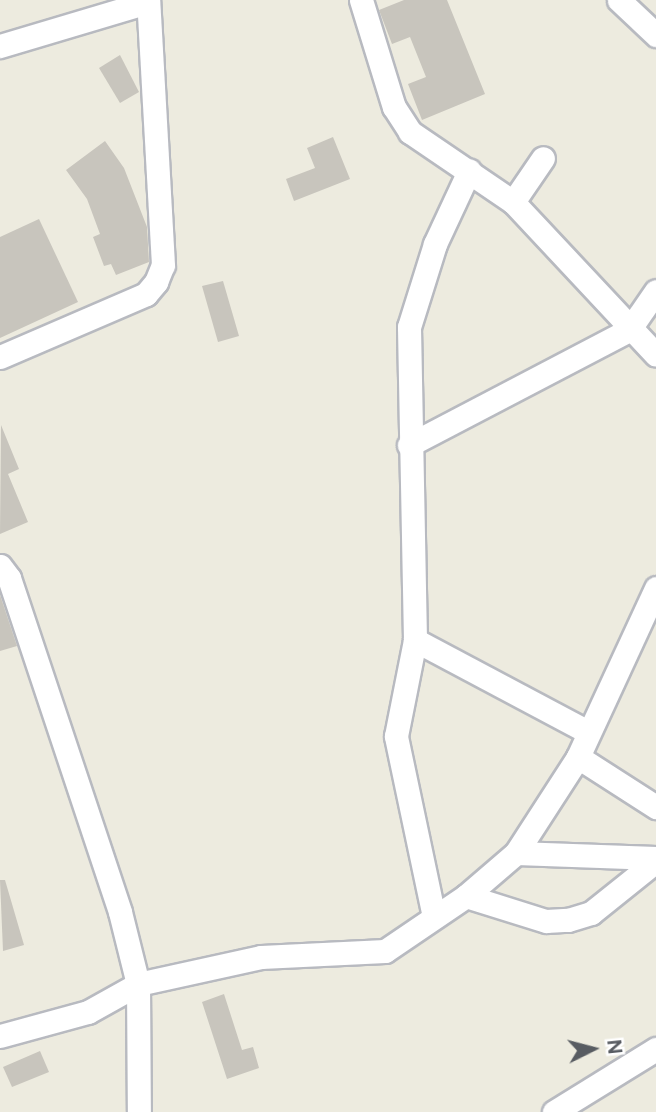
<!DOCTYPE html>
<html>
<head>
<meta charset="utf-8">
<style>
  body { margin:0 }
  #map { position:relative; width:656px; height:1112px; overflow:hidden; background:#edebdf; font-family:Figtree,sans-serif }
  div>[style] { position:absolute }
  .building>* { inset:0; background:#c8c5bd }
  .roads { filter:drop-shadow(2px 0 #b8bac0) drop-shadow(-2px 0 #b8bac0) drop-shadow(0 2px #b8bac0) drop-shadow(0 -2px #b8bac0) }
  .minor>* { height:23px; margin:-11.5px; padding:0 11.5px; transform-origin:11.5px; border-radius:11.5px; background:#fff }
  span { translate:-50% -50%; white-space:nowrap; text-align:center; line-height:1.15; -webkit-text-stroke:7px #fff; paint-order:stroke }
  .north { position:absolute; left:558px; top:1014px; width:70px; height:70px; -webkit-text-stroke:5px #fff; paint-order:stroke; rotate:84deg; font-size:19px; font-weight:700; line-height:28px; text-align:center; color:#585c62 }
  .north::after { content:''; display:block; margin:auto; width:24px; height:32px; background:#585c62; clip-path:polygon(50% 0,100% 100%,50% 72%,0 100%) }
</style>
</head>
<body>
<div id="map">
  <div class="building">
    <i style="clip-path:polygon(404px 0,447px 0,485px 94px,422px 120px,408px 84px,426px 77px,410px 37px,392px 44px,379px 10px)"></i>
    <i style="clip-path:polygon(120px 55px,139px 92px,120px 103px,99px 68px)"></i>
    <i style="clip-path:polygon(333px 137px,350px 179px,294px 201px,286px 179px,315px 168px,307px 148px)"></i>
    <i style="clip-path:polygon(105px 141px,124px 168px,147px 227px,149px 262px,116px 275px,111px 264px,104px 266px,93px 237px,100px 234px,87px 199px,66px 170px)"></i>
    <i style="clip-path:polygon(39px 219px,78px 302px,0 338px,0 237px)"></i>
    <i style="clip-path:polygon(223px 281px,239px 336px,218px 342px,202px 286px)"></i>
    <i style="clip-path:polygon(1px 425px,19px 469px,8px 474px,28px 522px,0 534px)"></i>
    <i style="clip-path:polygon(0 595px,17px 646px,0 651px)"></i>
    <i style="clip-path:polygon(0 880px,5px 880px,24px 945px,3px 951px)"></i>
    <i style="clip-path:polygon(224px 994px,242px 1050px,253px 1047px,259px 1068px,227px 1079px,202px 1002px)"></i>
    <i style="clip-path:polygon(40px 1051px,49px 1072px,12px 1087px,3px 1067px)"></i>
  </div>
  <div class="roads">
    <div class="minor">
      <i style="left:361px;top:0;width:112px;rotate:72.9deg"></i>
      <i style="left:394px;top:107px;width:30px;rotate:57deg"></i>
      <i style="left:410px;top:132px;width:125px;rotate:34.2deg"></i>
      <i style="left:513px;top:202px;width:209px;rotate:46.9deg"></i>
      <i style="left:619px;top:0;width:51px;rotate:43.4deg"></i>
      <i style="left:0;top:46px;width:154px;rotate:-16.6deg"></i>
      <i style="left:513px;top:202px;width:53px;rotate:-55.7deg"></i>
      <i style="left:0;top:357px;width:159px;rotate:-23.3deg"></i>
      <i style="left:146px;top:294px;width:16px;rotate:-50deg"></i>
      <i style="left:156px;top:282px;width:18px;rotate:-68deg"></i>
      <i style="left:163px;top:265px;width:265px;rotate:-93.2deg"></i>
      <i style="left:409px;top:445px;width:248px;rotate:-27.6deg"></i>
      <i style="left:629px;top:330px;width:47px;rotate:-55.3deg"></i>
      <i style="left:0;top:566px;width:15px;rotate:53deg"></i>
      <i style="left:9px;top:578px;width:352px;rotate:71.6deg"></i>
      <i style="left:120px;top:912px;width:74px;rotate:76deg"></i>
      <i style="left:138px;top:984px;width:128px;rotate:89.6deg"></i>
      <i style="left:415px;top:640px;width:196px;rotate:28deg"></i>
      <i style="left:578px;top:757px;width:93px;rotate:32.7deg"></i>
      <i style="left:516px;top:853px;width:140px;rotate:2deg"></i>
      <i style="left:466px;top:896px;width:84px;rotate:17.4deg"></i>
      <i style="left:546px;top:921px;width:22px;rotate:-3deg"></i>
      <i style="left:568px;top:920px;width:24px;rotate:-17deg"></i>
      <i style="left:591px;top:913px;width:83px;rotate:-38.7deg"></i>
      <i style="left:434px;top:917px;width:185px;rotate:-101.9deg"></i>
      <i style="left:396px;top:736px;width:98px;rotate:-78.8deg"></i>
      <i style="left:415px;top:640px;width:313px;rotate:-91.1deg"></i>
      <i style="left:409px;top:327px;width:87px;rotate:-72.6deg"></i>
      <i style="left:435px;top:244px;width:81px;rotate:-65deg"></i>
      <i style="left:0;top:1036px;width:91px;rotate:-15.3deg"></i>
      <i style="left:88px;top:1012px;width:57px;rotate:-29.2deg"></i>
      <i style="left:138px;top:984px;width:126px;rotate:-12.4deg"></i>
      <i style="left:261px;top:957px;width:124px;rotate:-2.8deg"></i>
      <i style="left:385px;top:951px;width:98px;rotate:-34.2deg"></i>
      <i style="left:466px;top:896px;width:66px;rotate:-40.7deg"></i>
      <i style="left:516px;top:853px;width:114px;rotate:-57.1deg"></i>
      <i style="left:578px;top:757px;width:186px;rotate:-65.2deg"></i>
      <i style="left:554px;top:1112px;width:120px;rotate:-31.7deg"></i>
    </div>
  </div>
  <div class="north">N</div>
</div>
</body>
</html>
